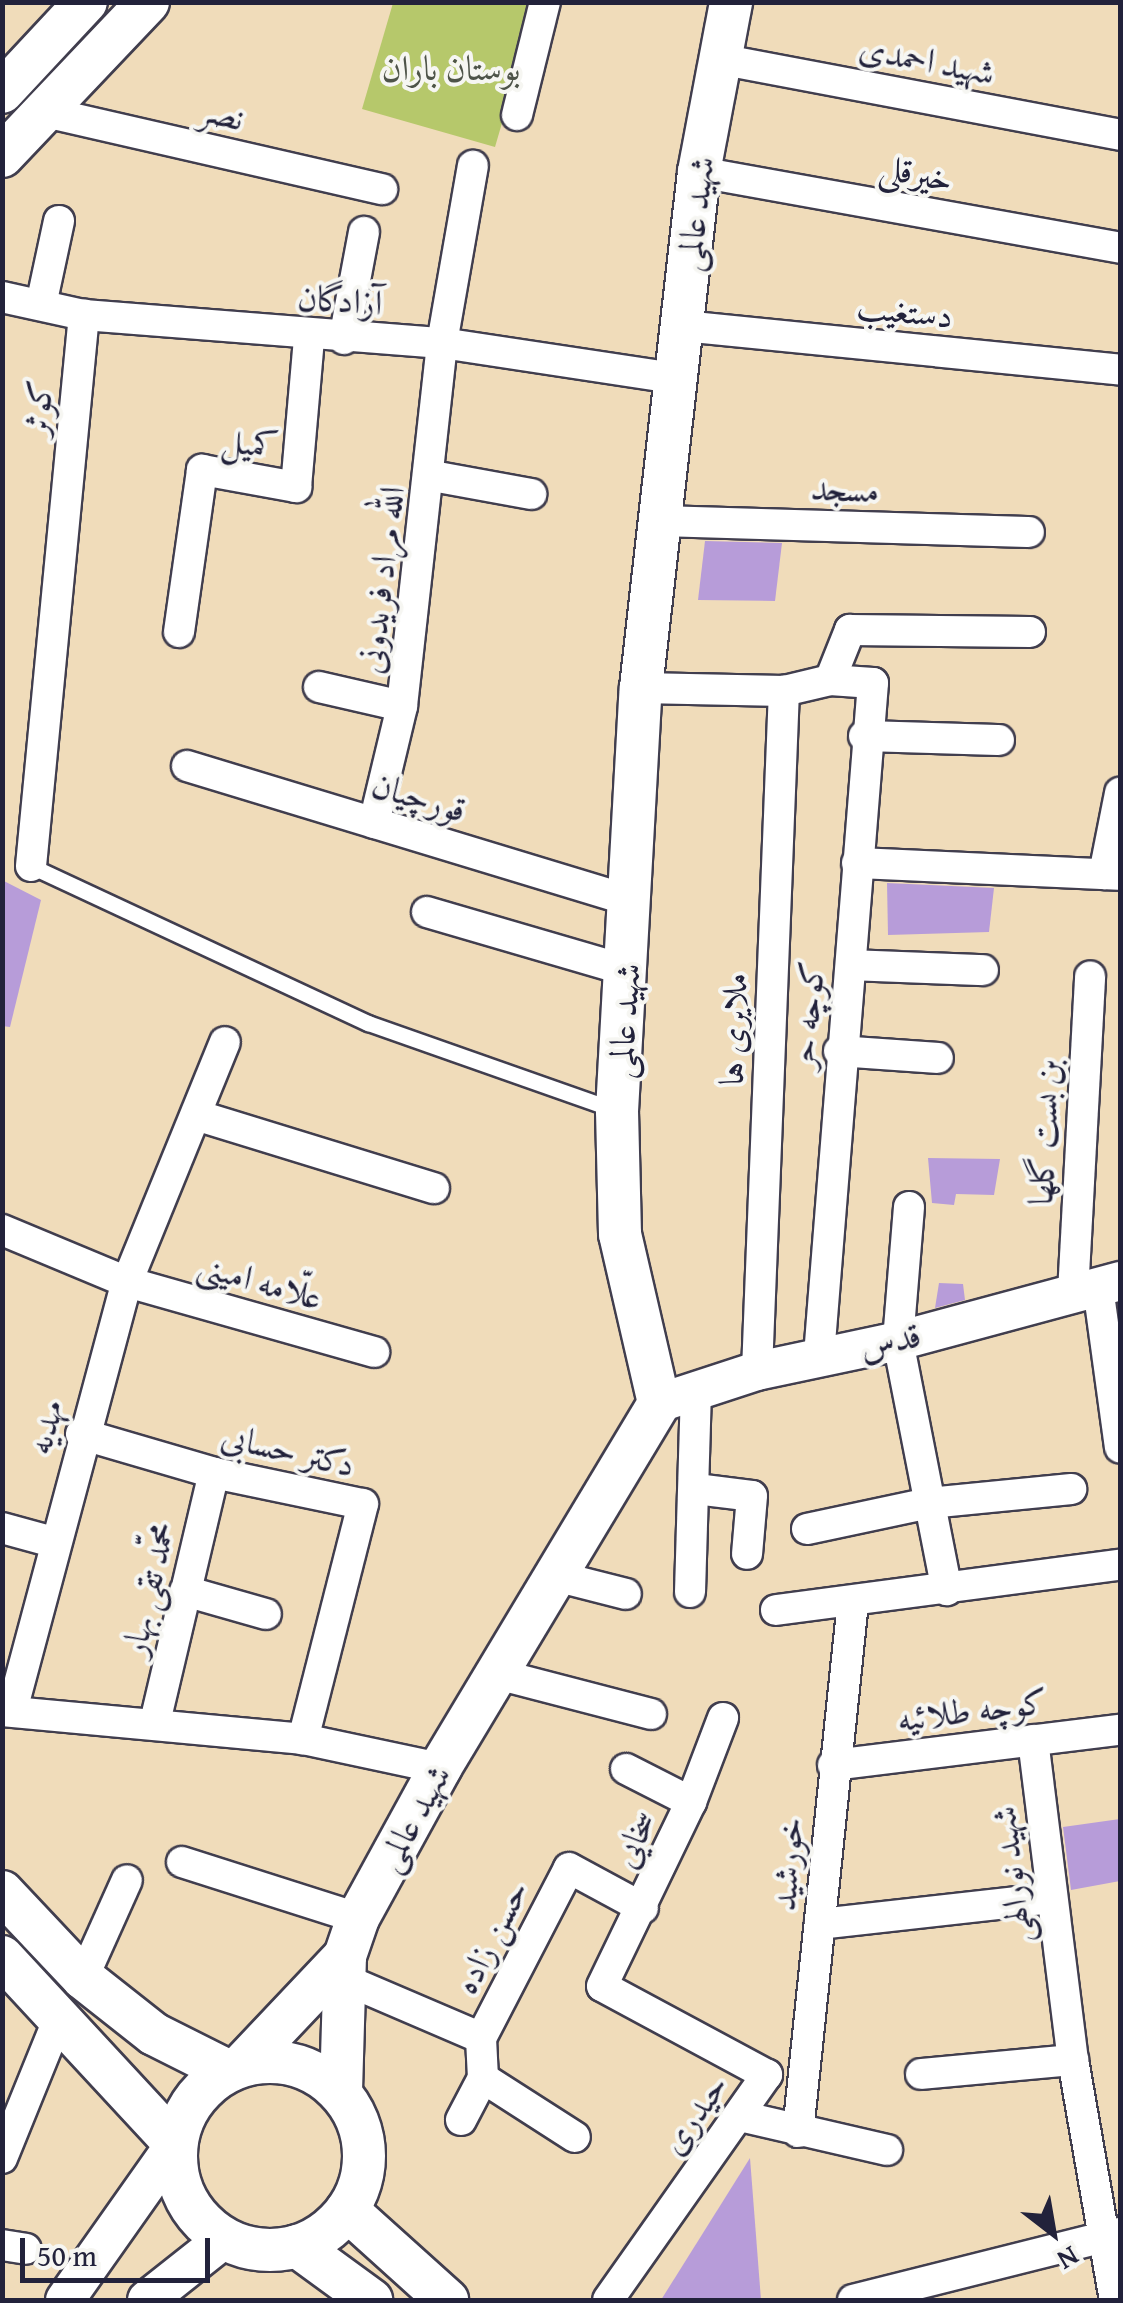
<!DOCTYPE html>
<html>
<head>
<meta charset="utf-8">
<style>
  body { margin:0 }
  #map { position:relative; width:1123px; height:2303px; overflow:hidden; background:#f0dcba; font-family:"Gentium Book Plus",Amiri,serif }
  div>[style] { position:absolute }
  .green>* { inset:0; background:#b6c86b }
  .building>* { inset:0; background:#b79cd9 }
  .roads { filter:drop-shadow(2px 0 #413e4e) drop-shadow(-2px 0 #413e4e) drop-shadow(0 2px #413e4e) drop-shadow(0 -2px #413e4e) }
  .service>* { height:15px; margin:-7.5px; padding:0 7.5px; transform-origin:7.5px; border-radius:7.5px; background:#fff }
  .minor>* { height:30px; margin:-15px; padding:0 15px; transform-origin:15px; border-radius:15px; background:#fff }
  .tertiary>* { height:38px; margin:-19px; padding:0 19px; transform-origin:19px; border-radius:19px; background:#fff }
  .secondary>* { height:42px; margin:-21px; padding:0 21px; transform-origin:21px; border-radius:21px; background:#fff }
  .secondary>.ring { margin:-21px; padding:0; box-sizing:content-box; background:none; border:42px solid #fff; border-radius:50% }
  span { translate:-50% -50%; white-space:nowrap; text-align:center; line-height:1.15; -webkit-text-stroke:8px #f6f6f2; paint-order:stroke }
  .street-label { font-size:35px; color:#22223b }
  .park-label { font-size:35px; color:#4e5449 }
  .frame { position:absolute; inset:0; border:5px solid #22223b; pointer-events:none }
  .north { position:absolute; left:1003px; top:2183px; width:100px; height:100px; -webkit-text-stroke:8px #f6f6f2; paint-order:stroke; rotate:149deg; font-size:28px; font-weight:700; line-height:40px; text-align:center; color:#22223b }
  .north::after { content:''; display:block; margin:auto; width:35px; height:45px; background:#22223b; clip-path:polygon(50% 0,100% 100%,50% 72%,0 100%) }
  .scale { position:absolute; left:20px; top:2238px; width:190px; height:45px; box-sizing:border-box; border:5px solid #22223b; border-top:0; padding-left:12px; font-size:30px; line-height:35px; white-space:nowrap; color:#22223b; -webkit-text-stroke:8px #f6f6f2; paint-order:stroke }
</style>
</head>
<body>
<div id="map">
  <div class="green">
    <i style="clip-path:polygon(393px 3px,537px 3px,495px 147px,362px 109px)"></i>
  </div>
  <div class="building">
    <i style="clip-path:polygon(705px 541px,782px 543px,775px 601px,698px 600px)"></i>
    <i style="clip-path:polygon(2px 880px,41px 900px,10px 1027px,2px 1026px)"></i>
    <i style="clip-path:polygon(887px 883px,994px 888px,989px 932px,888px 935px)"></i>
    <i style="clip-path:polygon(928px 1158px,1000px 1159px,994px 1195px,956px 1194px,954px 1205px,932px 1203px)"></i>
    <i style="clip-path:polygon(939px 1283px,963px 1284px,965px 1300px,935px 1308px)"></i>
    <i style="clip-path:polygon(1120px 1819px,1120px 1881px,1071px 1890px,1063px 1827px)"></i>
    <i style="clip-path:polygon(750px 2158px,761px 2300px,661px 2300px)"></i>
  </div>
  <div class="roads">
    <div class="service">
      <i style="left:31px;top:866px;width:372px;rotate:25deg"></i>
      <i style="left:368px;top:1023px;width:259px;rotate:19.4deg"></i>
    </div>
    <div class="minor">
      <i style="left:719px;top:59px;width:408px;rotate:10.7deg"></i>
      <i style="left:45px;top:112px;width:346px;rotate:12.9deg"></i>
      <i style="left:517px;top:115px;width:116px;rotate:-76.1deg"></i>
      <i style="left:699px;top:172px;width:428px;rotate:10.2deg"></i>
      <i style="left:2px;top:297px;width:84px;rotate:12.4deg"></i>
      <i style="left:84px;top:315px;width:359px;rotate:4.5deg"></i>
      <i style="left:442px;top:343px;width:235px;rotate:8.6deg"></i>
      <i style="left:41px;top:305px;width:86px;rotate:-77.9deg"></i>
      <i style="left:683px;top:326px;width:439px;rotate:5.7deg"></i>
      <i style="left:344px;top:339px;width:109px;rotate:-79.4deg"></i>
      <i style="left:432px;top:476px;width:101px;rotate:10.3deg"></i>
      <i style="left:659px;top:521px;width:370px;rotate:1.7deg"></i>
      <i style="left:179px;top:632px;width:164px;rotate:-81.9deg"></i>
      <i style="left:202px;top:470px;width:96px;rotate:10.3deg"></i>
      <i style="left:296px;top:487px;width:151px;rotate:-85deg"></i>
      <i style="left:830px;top:680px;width:54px;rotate:-68.2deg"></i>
      <i style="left:850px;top:630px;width:180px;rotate:0.6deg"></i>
      <i style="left:319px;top:687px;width:85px;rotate:12.9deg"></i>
      <i style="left:641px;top:688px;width:143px;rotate:1.2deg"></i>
      <i style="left:784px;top:691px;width:47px;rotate:-13.4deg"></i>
      <i style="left:830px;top:680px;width:43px;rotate:4deg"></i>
      <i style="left:873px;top:683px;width:675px;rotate:94.59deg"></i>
      <i style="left:864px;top:736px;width:135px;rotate:1.7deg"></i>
      <i style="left:187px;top:766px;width:462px;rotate:16.9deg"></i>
      <i style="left:374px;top:823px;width:120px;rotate:-76.5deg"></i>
      <i style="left:402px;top:706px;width:365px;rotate:-83.7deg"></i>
      <i style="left:442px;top:343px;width:180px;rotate:-80.1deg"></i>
      <i style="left:857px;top:863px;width:263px;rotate:2.6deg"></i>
      <i style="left:31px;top:866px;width:554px;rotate:-84.51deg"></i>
      <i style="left:1104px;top:874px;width:83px;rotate:-78.8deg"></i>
      <i style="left:427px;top:912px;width:210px;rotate:16.3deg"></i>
      <i style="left:851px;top:965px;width:132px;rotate:2.2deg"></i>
      <i style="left:839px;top:1051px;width:99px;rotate:4deg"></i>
      <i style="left:196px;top:1115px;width:249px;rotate:17.1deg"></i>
      <i style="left:909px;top:1207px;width:134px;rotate:94.7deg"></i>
      <i style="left:898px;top:1341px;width:254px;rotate:78.9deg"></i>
      <i style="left:2px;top:1230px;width:135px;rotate:22.6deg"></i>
      <i style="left:127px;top:1282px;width:257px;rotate:15.8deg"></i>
      <i style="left:1098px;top:1287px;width:162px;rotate:82.2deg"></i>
      <i style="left:1073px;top:1293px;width:317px;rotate:-86.9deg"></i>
      <i style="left:757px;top:1371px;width:681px;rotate:-87.73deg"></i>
      <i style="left:81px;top:1434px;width:139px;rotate:16.3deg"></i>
      <i style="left:214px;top:1473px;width:152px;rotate:11.8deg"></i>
      <i style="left:363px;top:1504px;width:243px;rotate:104.3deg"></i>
      <i style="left:696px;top:1489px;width:56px;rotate:7.1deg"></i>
      <i style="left:752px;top:1496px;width:58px;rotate:94.9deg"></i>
      <i style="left:2px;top:1528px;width:53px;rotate:15.4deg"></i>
      <i style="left:807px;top:1529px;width:125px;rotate:-12deg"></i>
      <i style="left:929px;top:1503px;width:143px;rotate:-5.6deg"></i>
      <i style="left:555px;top:1576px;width:73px;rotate:14.2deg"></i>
      <i style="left:185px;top:1591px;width:84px;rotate:15.9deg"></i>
      <i style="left:690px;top:1592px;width:200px;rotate:-88.3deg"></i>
      <i style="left:776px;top:1610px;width:347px;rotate:-7.5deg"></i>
      <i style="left:501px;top:1675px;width:155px;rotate:14.6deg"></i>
      <i style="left:12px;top:1710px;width:443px;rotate:-75deg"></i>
      <i style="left:127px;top:1282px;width:259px;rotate:-67.8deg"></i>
      <i style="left:2px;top:1711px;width:302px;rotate:5.3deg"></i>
      <i style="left:303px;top:1739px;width:140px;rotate:12deg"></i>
      <i style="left:155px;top:1722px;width:256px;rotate:-76.7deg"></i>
      <i style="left:1033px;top:1740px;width:322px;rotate:82.9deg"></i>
      <i style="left:1073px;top:2060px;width:244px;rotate:80.1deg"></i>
      <i style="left:833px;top:1765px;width:289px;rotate:-7deg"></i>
      <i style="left:626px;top:1769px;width:73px;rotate:26.9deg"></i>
      <i style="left:182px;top:1862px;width:185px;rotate:17.7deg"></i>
      <i style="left:820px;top:1924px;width:231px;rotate:-6.4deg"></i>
      <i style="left:83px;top:1978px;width:107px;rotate:-65.8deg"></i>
      <i style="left:346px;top:1980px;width:147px;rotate:23.2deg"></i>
      <i style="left:921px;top:2074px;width:153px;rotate:-5.3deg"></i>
      <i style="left:483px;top:2078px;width:109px;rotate:32.7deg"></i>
      <i style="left:740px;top:2116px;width:151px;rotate:13deg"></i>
      <i style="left:461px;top:2120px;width:47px;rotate:-62.4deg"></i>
      <i style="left:483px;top:2078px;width:40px;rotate:-92.9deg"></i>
      <i style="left:481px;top:2038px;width:191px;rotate:-62.6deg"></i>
      <i style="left:569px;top:1868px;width:84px;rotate:28.4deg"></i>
      <i style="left:798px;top:2132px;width:533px;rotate:-84.08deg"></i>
      <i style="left:2px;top:2158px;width:154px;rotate:-67.9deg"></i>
      <i style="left:2px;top:2245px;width:24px;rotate:9deg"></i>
      <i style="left:608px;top:2300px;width:276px;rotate:-54.8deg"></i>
      <i style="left:767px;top:2075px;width:187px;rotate:-151.7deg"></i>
      <i style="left:602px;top:1986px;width:204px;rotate:-64.2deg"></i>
      <i style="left:691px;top:1802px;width:90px;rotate:-69.1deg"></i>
      <i style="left:853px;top:2300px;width:275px;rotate:-14.1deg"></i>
    </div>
    <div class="tertiary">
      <i style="left:659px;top:1403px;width:103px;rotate:-18.1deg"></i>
      <i style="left:757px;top:1371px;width:144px;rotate:-12deg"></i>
      <i style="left:898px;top:1341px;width:230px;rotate:-15.1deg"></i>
      <i style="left:65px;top:2300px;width:191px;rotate:-54.8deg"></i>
      <i style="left:147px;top:2300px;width:98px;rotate:-38.4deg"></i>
    </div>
    <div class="secondary">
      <i style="left:2px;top:92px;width:123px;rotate:-47deg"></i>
      <i style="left:2px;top:156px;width:212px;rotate:-46.5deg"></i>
      <i style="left:2px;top:1892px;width:118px;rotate:46.7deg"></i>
      <i style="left:83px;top:1978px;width:90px;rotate:38.3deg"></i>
      <i style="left:154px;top:2034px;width:83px;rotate:26.6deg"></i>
      <i style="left:345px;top:1956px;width:40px;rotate:-71.1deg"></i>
      <i style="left:358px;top:1918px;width:171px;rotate:-61.3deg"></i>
      <i style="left:440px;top:1768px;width:426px;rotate:-59deg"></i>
      <i style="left:659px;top:1403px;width:173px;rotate:-103deg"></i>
      <i style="left:620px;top:1234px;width:123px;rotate:-91.4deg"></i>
      <i style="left:617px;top:1111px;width:424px;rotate:-86.8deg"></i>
      <i style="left:641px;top:688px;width:519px;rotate:-83.59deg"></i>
      <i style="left:699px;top:172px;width:173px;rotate:-79.3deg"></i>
      <i style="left:2px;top:1957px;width:255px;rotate:47.2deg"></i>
      <i class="ring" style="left:176px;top:2062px;width:146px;height:146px"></i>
      <i style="left:242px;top:2065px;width:150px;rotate:-46.6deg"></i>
      <i style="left:345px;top:1956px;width:137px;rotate:91.7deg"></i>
      <i style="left:347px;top:2210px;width:135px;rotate:42deg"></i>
      <i style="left:297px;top:2246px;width:92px;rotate:36.1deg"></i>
    </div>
  </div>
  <div class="street-label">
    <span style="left:927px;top:60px;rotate:11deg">شهید احمدی</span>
    <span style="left:222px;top:114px;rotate:13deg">نصر</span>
    <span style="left:916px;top:173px;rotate:10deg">خیرقلی</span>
    <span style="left:695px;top:214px;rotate:-83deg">شهید عالمی</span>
    <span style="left:340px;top:300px;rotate:4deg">آزادگان</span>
    <span style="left:905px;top:311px;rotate:6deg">دستغیب</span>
    <span style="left:38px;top:408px;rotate:-84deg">کوثر</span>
    <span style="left:250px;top:443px;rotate:7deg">کمیل</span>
    <span style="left:845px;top:489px;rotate:2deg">مسجد</span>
    <span style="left:381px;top:580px;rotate:-83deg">الله مراد فریدونی</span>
    <span style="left:419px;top:797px;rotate:17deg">قورچیان</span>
    <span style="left:807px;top:1015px;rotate:-84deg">کوچه حر</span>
    <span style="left:624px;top:1021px;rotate:-86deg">شهید عالمی</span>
    <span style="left:733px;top:1029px;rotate:-88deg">ملایری ها</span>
    <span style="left:1044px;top:1132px;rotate:-87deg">بن بست گلها</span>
    <span style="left:260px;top:1281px;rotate:16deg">علّامه امینی</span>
    <span style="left:890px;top:1341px;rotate:-13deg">قدس</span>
    <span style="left:45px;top:1427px;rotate:-74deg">مهدیه</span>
    <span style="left:288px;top:1450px;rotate:13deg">دکتر حسابی</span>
    <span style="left:148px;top:1589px;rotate:-77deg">محمّد تقی بهار</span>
    <span style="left:972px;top:1710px;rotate:-7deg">کوچه طلائیه</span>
    <span style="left:413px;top:1818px;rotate:-61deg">شهید عالمی</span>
    <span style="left:634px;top:1839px;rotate:-66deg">سخایی</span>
    <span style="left:787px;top:1864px;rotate:-85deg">خورشید</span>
    <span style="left:1011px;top:1875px;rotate:-97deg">شهید نورالهی</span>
    <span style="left:491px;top:1937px;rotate:-63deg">حسن زاده</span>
    <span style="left:694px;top:2114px;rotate:-55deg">حیدری</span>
  </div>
  <div class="park-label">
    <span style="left:451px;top:68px">بوستان باران</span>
  </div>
  <div class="frame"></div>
  <div class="north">N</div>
  <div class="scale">50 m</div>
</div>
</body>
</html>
